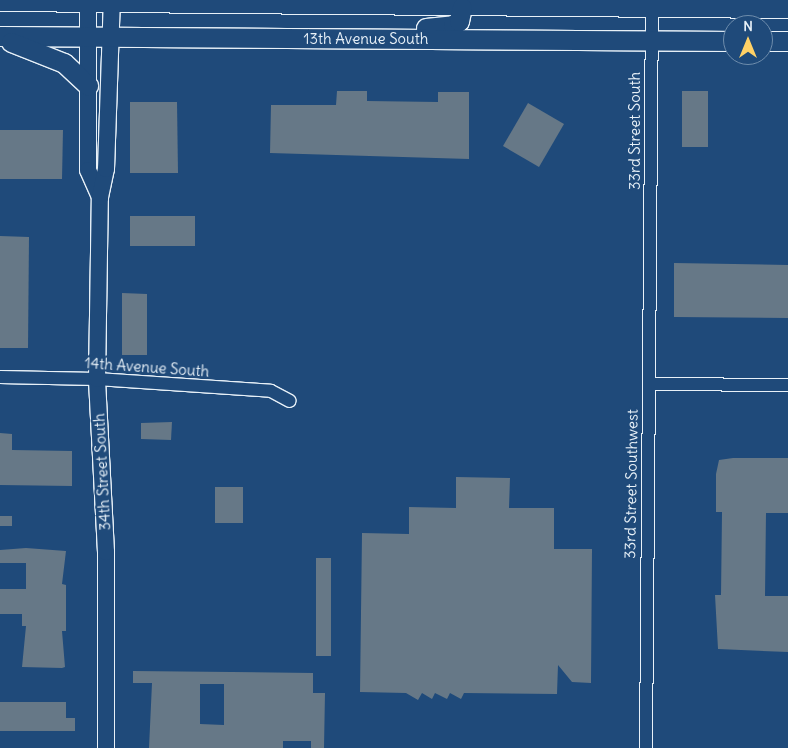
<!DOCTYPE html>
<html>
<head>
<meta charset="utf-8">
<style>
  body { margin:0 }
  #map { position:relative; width:788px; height:748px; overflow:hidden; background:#1f4a7a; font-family:Delius,sans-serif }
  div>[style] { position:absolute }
  .building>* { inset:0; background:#667887 }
  .roads { filter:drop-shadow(1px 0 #e8f1f8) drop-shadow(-1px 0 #e8f1f8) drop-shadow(0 1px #e8f1f8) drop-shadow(0 -1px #e8f1f8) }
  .minor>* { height:12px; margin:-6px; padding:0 6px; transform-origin:6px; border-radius:6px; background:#1f4a7a }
  .tertiary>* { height:16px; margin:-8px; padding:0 8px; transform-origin:8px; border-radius:8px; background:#1f4a7a }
  .secondary>* { height:19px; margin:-9.5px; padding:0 9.5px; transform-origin:9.5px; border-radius:9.5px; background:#1f4a7a }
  span { translate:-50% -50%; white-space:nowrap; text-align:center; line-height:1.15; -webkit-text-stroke:4px #1f4a7a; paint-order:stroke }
  .street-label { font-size:15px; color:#e8f1f8 }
  .north { position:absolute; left:723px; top:15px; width:50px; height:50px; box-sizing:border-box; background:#1f4a7a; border:1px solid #6f8dac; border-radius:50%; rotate:0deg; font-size:14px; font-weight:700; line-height:20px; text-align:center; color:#e8f1f8 }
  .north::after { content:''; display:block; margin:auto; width:18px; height:22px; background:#ffd166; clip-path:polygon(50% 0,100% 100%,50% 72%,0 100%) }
</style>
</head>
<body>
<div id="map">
  <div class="building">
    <i style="clip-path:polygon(337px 91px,367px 91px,367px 101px,438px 102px,438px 92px,469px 92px,469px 159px,270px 153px,271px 105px,336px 105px)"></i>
    <i style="clip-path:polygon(682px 91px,708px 91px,708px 147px,682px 147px)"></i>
    <i style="clip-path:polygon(130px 102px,177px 102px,178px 173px,130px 173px)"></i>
    <i style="clip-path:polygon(528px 103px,564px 124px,539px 167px,503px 146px)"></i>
    <i style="clip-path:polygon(0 130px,63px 130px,62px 179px,0 179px)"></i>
    <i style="clip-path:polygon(130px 216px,195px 216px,195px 246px,130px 246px)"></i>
    <i style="clip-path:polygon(0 236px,29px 237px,28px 348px,0 348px)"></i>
    <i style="clip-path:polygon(674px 263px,788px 265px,788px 318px,674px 317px)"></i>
    <i style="clip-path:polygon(122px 293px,147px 294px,147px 355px,122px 355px)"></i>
    <i style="clip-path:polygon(172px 422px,171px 440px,141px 439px,141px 423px)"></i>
    <i style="clip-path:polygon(0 433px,12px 434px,12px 450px,72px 451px,72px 486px,0 485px)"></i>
    <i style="clip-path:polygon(733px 458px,788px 458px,788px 513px,766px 513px,765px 596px,788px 596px,788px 652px,718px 649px,715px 595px,721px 595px,722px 512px,716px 512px,716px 474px,719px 460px)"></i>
    <i style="clip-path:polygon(456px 477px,510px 478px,509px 508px,554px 508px,554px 549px,592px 549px,591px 683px,572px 682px,558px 665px,557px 694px,464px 693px,461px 699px,450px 693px,447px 699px,435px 693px,432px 699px,422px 693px,418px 700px,406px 693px,360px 692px,362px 533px,409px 534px,409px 507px,456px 508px)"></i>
    <i style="clip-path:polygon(215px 487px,243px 487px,243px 523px,215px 523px)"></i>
    <i style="clip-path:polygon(0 516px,12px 516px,12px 526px,0 526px)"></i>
    <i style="clip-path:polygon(26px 548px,66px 551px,62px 584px,66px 585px,66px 631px,62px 631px,65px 667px,62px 668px,22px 667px,26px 626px,22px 626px,22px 614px,0 614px,0 589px,26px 589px,26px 563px,0 563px,0 550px)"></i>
    <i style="clip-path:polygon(316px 558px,331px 558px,331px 656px,316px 656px)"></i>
    <i style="clip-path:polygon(evenodd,133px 671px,313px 673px,313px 693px,325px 693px,324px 748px,311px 748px,311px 741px,283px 741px,283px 748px,149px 748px,152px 683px,133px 683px,133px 671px,200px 684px,224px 684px,224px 725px,200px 724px,200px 684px)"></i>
    <i style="clip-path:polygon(0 702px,66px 702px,66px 718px,75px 718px,75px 731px,0 731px)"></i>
  </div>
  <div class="roads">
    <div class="minor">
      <i style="left:0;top:377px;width:97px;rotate:1.2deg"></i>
      <i style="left:97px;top:379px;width:174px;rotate:3.9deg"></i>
      <i style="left:271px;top:391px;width:21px;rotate:28deg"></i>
      <i style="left:650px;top:384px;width:138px;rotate:0.4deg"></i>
      <i style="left:646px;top:748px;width:748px;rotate:-89.54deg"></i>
    </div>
    <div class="tertiary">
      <i style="left:88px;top:0;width:170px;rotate:90deg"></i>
      <i style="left:88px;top:170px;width:30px;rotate:66deg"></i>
      <i style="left:106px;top:748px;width:196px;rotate:-90deg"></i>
      <i style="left:106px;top:552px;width:173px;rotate:-93deg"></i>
      <i style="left:97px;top:379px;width:182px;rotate:-89.1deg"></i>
      <i style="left:100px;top:197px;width:29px;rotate:-78deg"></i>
      <i style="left:106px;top:169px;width:169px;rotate:-88deg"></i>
    </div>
    <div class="secondary">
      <i style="left:0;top:1px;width:788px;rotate:0.51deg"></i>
      <i style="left:426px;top:28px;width:27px;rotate:-6deg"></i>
      <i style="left:453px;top:25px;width:7px;rotate:-34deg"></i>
      <i style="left:459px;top:21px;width:14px;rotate:-78deg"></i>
      <i style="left:0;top:36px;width:733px;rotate:0.39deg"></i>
      <i style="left:763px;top:41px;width:25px"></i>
      <i style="left:11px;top:42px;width:57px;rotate:21.6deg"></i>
      <i style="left:64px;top:63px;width:33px;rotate:43deg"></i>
    </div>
  </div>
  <div class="street-label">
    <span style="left:366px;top:39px">13th Avenue South</span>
    <span style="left:635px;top:131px;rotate:-90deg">33rd Street South</span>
    <span style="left:147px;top:367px;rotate:4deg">14th Avenue South</span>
    <span style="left:102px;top:472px;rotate:-93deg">34th Street South</span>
    <span style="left:631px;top:484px;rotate:-89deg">33rd Street Southwest</span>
  </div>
  <div class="north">N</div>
</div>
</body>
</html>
